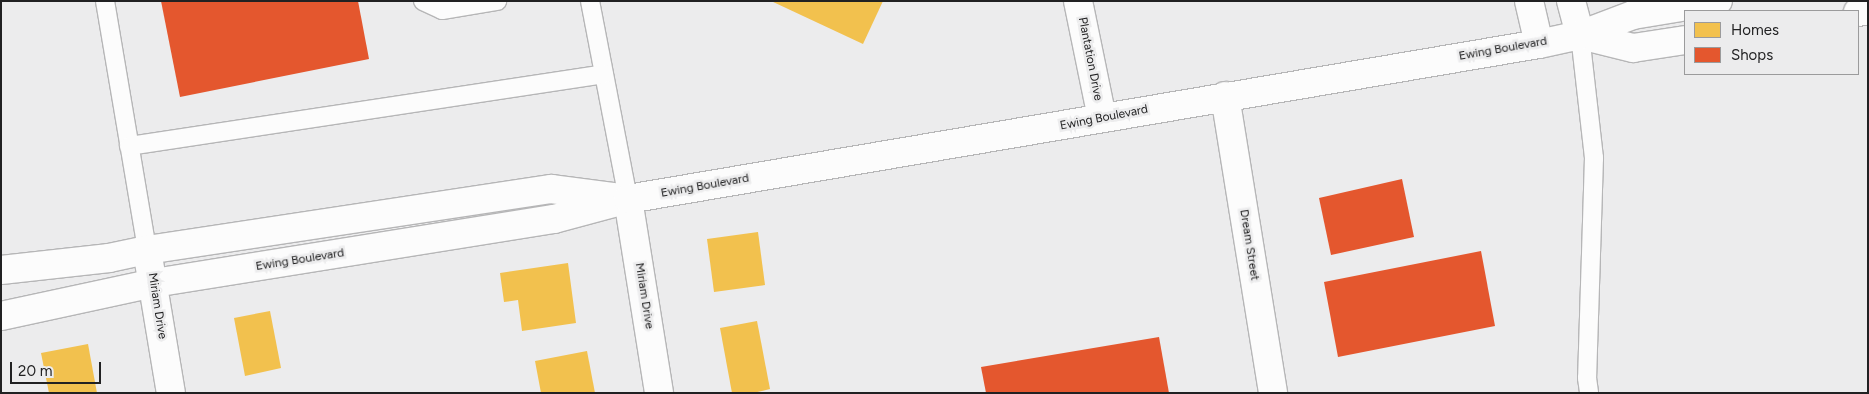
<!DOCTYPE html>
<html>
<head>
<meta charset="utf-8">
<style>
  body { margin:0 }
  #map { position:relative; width:1869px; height:394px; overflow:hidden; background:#ececed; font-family:Figtree,sans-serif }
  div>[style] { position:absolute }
  .homes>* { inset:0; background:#f2c14e }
  .shops>* { inset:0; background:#e4572e }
  .roads { filter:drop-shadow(1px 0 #b6b6b7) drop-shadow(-1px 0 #b6b6b7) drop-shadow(0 1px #b6b6b7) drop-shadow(0 -1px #b6b6b7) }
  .lane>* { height:18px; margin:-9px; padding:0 9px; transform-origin:9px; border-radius:9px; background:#fcfcfc }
  .street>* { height:28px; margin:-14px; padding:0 14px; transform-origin:14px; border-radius:14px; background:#fcfcfc }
  .secondary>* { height:28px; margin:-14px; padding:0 14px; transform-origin:14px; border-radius:14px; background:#fcfcfc }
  span { translate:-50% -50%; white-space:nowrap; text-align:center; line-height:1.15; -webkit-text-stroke:5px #ececed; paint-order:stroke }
  .street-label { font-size:12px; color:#212122 }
  .frame { position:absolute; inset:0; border:2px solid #212122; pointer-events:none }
  .legend { position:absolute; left:1684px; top:10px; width:175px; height:65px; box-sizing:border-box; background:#ececed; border:1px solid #9b9b9c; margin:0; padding:6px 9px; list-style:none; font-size:15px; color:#212122 }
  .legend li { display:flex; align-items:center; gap:10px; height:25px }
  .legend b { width:25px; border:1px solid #9b9b9c }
  .scale { position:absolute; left:10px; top:362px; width:91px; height:22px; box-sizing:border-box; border:2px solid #212122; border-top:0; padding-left:6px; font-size:15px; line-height:18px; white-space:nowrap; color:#212122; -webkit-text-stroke:4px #ececed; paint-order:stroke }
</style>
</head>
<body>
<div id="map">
  <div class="homes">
    <i style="clip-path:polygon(771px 1px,883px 1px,863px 44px)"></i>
    <i style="clip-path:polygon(758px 232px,765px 285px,714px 292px,707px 239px)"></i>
    <i style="clip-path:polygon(568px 263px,576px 323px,522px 331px,518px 300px,504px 302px,500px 273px)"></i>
    <i style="clip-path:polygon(270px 311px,281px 368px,245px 376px,234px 318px)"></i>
    <i style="clip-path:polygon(757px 321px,770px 389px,753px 393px,732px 393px,720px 328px)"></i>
    <i style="clip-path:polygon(88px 344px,97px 393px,49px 393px,41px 353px)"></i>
    <i style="clip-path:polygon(587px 351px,595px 393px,541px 393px,535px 361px)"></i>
  </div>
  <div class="shops">
    <i style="clip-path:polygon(161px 1px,358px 1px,369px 59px,180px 97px)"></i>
    <i style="clip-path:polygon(1402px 179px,1414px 237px,1331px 255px,1319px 198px)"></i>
    <i style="clip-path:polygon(1481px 251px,1495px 326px,1338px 357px,1324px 282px)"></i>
    <i style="clip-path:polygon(1159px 337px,1169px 393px,986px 393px,981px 367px)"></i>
  </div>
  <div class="roads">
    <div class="lane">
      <i style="left:105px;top:1px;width:253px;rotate:80.4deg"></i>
      <i style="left:423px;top:1px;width:21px;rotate:25deg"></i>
      <i style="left:442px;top:10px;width:56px;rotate:-9.3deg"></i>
      <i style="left:590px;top:1px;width:202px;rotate:79.1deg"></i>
      <i style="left:1580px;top:35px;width:124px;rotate:83.5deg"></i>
      <i style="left:1594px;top:158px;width:220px;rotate:91.8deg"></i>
      <i style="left:1587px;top:378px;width:15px;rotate:82deg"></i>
      <i style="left:129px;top:146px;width:480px;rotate:-8.6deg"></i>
    </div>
    <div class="street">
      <i style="left:1078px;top:1px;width:119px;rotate:78.4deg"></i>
      <i style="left:1529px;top:1px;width:44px;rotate:76.9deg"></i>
      <i style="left:1571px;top:1px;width:35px;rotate:75deg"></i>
      <i style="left:1225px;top:96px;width:301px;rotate:80.8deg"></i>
      <i style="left:628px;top:199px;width:196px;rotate:80.9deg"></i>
      <i style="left:147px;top:250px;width:145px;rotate:80.5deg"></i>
    </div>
    <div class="secondary">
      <i style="left:1858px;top:12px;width:10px;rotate:-11deg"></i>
      <i style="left:1580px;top:35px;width:55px;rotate:13.8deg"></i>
      <i style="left:1633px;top:48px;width:53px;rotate:-8.7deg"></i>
      <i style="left:1px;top:270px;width:109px;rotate:-6.3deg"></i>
      <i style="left:109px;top:258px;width:39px;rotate:-12deg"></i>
      <i style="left:147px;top:250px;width:409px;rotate:-8.6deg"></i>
      <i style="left:551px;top:189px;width:64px;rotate:7.2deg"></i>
      <i style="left:1px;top:316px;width:157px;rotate:-12.2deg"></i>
      <i style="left:154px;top:283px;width:405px;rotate:-9.1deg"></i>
      <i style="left:554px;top:219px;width:77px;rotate:-15.1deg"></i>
      <i style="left:628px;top:199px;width:924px;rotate:-9.66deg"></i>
      <i style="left:1539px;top:44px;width:42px;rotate:-12.4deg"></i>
      <i style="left:1580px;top:35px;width:57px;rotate:-20.7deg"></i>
      <i style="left:1633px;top:15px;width:86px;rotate:-9.4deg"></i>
    </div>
  </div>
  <div class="street-label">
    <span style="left:1503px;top:49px;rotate:-10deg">Ewing Boulevard</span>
    <span style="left:1090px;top:59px;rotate:79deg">Plantation Drive</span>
    <span style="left:1104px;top:118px;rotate:-11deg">Ewing Boulevard</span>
    <span style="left:705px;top:186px;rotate:-10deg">Ewing Boulevard</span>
    <span style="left:1249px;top:245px;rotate:81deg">Dream Street</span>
    <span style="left:300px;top:260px;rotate:-9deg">Ewing Boulevard</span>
    <span style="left:644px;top:296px;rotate:81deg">Miriam Drive</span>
    <span style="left:157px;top:306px;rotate:81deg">Miriam Drive</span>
  </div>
  <div class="frame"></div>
  <ul class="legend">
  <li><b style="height:14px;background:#f2c14e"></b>Homes</li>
  <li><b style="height:14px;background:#e4572e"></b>Shops</li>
  </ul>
  <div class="scale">20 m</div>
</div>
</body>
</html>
